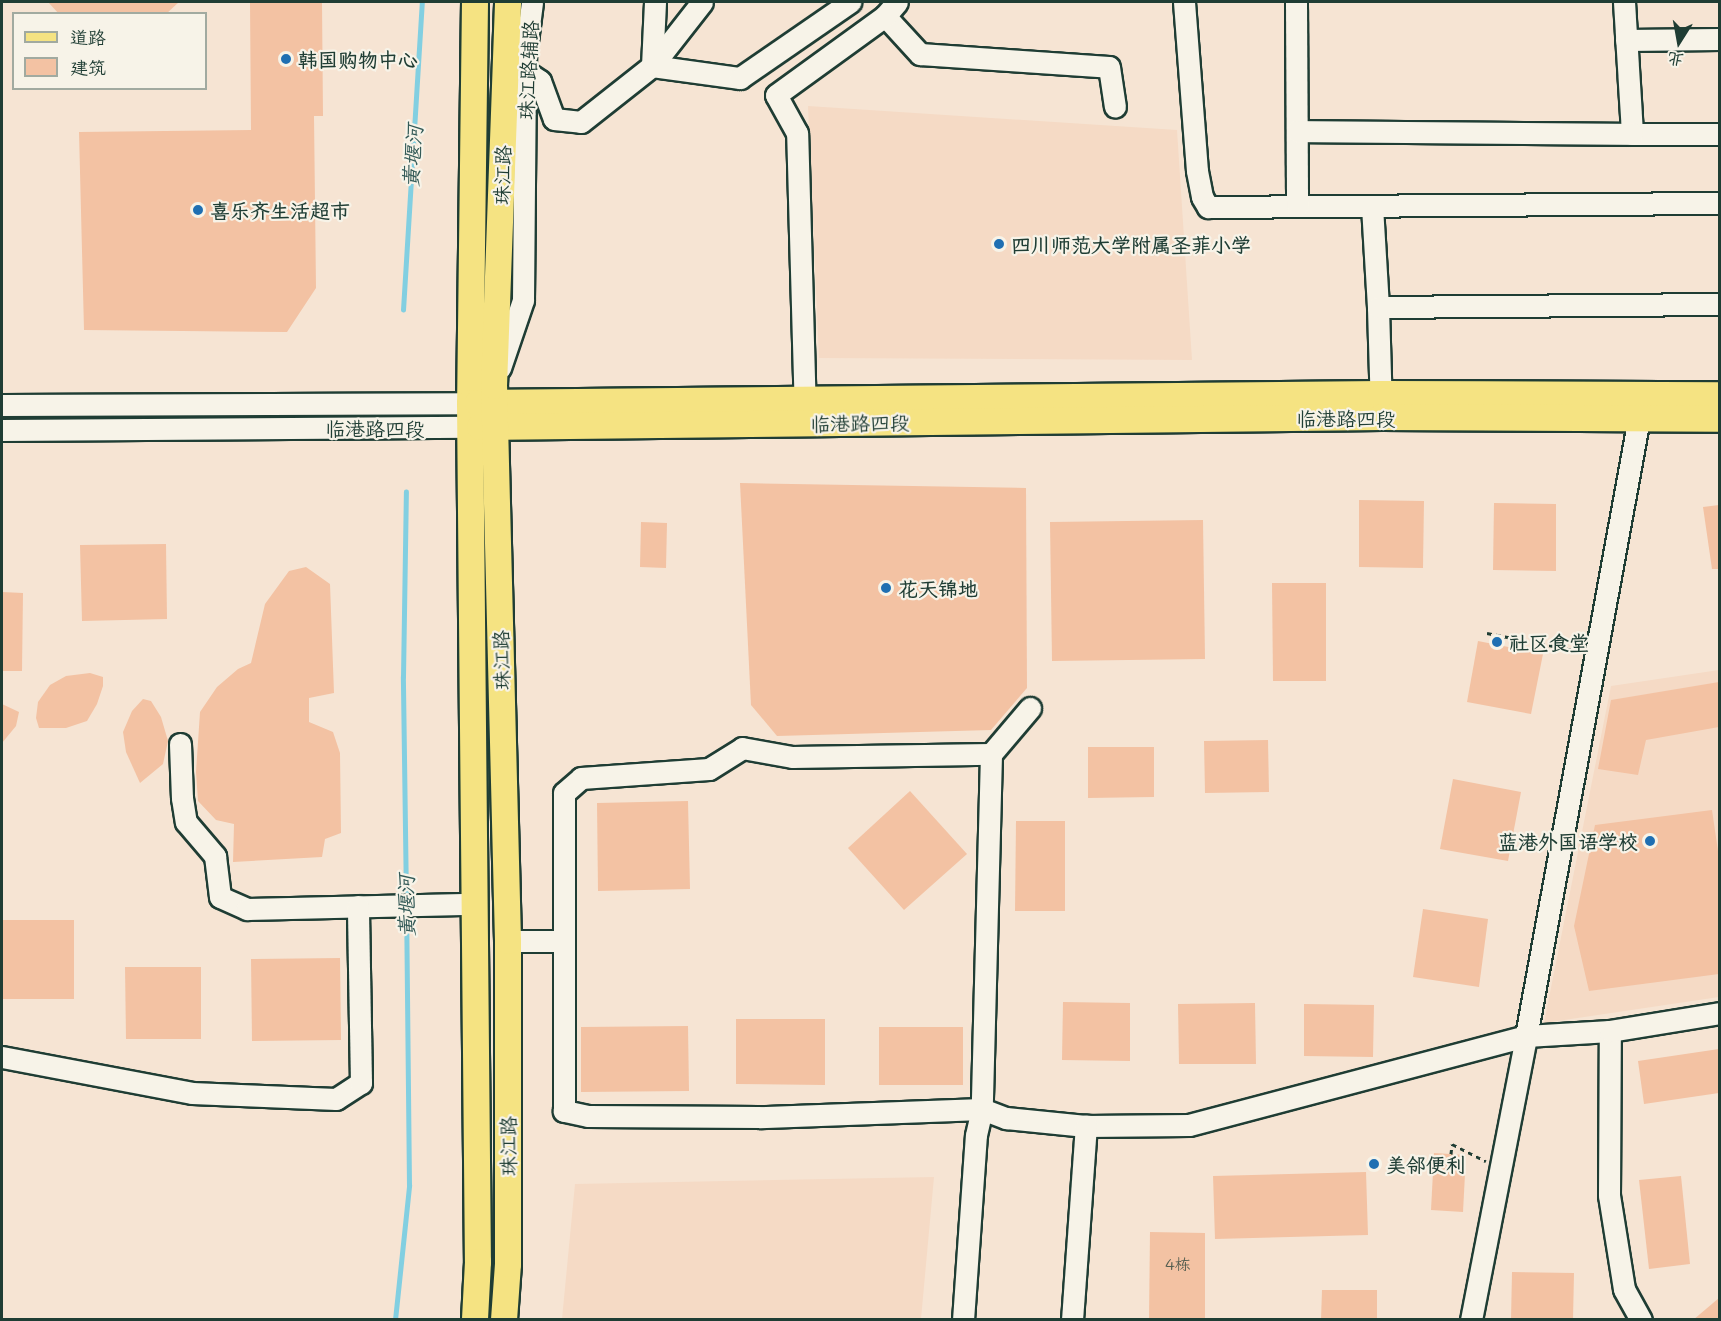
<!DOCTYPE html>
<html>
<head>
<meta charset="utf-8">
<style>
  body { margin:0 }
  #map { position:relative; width:1721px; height:1321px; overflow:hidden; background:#f6e4d3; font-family:Mali,"LXGW WenKai TC",sans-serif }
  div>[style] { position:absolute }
  .built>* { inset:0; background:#f5dac5 }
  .stream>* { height:4.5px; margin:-2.25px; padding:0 2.25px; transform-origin:2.25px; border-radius:2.25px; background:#82cfe1 }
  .building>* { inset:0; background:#f3c2a3 }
  .path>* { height:3px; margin-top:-1.5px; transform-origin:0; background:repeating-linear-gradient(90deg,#1f3d34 0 4.5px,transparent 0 9px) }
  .roads { filter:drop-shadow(2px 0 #1f3d34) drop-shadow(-2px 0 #1f3d34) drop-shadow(0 2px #1f3d34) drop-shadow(0 -2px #1f3d34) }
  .minor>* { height:21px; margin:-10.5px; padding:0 10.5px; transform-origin:10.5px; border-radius:10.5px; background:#f7f3e8 }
  .major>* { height:26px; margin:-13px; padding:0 13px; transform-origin:13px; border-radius:13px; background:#f5e382 }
  .dots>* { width:16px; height:16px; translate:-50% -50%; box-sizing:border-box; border:3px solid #f7f3e8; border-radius:50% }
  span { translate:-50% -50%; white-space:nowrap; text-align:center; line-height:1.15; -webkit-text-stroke:4.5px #f7f3e8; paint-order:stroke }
  .number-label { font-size:16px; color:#545e50 }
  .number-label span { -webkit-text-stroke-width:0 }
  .poi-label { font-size:20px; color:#1f3d34; font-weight:700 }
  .left { translate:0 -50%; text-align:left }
  .right { translate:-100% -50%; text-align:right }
  .street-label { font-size:20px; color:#1f3d34 }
  .water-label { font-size:21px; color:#335a57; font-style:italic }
  .frame { position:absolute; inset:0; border:3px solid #1f3d34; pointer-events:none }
  .legend { position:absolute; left:12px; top:12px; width:195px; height:78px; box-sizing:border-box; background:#f7f3e8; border:2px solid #a1aaa0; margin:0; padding:8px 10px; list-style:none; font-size:18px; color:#1f3d34 }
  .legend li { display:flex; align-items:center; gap:12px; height:30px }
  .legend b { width:30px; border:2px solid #a1aaa0 }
  .north { position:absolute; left:1649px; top:12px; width:60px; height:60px; -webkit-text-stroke:4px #f7f3e8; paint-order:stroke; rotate:191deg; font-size:16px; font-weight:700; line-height:24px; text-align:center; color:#1f3d34 }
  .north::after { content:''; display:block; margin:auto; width:21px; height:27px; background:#1f3d34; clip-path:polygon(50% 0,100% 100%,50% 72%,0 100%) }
</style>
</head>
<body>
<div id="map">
  <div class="built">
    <i style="clip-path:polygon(808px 106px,1177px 130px,1192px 360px,819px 358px)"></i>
    <i style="clip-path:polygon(1719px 670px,1719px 997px,1544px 1023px,1611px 686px)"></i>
    <i style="clip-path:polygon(934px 1177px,921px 1319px,562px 1319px,575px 1184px)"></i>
  </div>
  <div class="stream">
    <i style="left:403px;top:310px;width:309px;rotate:-86.5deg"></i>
    <i style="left:406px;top:901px;width:224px;rotate:-90.8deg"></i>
    <i style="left:403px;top:677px;width:185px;rotate:-89.1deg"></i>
    <i style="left:395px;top:1320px;width:135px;rotate:-84deg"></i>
    <i style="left:409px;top:1186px;width:274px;rotate:-90.6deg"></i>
  </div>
  <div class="building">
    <i style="clip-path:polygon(48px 2px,179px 2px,166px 14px,59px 14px)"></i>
    <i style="clip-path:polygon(250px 2px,322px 2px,323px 116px,314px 116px,316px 288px,287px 332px,84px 330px,79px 132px,251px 130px)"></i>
    <i style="clip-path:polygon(740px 483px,1026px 488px,1027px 688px,991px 730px,777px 736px,751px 705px)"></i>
    <i style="clip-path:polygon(1359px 500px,1424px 501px,1423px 568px,1359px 567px)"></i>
    <i style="clip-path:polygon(1494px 503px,1556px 504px,1556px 571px,1493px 570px)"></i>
    <i style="clip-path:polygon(1719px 505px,1719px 569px,1712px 569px,1703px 507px)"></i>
    <i style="clip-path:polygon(1203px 520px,1205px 659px,1052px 661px,1050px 522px)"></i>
    <i style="clip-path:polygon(641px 522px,667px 523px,666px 568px,640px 567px)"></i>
    <i style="clip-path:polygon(166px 544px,167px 619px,82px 621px,80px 545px)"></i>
    <i style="clip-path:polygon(306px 567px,330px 584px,334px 693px,309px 698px,309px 722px,333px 732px,340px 753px,341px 833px,325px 839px,322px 857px,233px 862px,234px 824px,216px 820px,198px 801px,196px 772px,200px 712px,217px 687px,238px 669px,251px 663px,265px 604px,289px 571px)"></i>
    <i style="clip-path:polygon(1272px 583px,1326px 583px,1326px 681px,1273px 681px)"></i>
    <i style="clip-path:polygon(2px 592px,23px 593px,22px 671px,2px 671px)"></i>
    <i style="clip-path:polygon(1478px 641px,1543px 654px,1531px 714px,1467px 702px)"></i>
    <i style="clip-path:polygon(90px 673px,103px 677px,103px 686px,97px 704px,87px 721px,66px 728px,39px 728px,36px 718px,38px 702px,50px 685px,66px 676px)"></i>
    <i style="clip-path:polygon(1719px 682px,1719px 727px,1646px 740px,1638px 775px,1598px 769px,1611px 700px)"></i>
    <i style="clip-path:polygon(143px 699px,151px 701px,161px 717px,168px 741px,163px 764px,140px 783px,126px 752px,123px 732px,132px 711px)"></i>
    <i style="clip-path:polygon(2px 704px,19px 712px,16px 726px,2px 743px)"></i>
    <i style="clip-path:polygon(1268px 740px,1269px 792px,1205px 793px,1204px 741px)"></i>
    <i style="clip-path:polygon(1088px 747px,1154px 747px,1154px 797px,1088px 798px)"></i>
    <i style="clip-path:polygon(1453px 779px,1521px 792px,1508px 861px,1440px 849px)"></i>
    <i style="clip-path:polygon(910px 791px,967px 854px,904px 910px,848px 848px)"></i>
    <i style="clip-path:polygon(688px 801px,690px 889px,598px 891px,597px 803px)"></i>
    <i style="clip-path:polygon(1712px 810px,1719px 858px,1719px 974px,1589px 991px,1574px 926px,1595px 825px)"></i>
    <i style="clip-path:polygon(1016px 821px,1065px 821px,1065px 911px,1015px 911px)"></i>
    <i style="clip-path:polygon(1423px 909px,1488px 919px,1479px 987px,1413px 977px)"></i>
    <i style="clip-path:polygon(2px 920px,74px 920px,74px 999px,2px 999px)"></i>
    <i style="clip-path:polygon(340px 958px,341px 1040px,252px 1041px,251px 959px)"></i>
    <i style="clip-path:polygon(125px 967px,201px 967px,201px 1039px,126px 1039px)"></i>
    <i style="clip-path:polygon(1063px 1002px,1130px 1003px,1130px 1061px,1062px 1060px)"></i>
    <i style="clip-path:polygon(1255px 1003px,1256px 1064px,1179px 1064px,1178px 1004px)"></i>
    <i style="clip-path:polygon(1304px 1004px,1374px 1005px,1373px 1057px,1304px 1056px)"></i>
    <i style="clip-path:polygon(736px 1019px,825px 1019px,825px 1085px,736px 1084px)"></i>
    <i style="clip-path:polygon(688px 1026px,689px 1091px,581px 1092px,581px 1027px)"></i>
    <i style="clip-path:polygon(879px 1027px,963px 1027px,963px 1085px,879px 1085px)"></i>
    <i style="clip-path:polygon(1719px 1049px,1719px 1093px,1644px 1104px,1638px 1061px)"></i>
    <i style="clip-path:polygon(1434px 1153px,1466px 1155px,1463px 1212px,1431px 1210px)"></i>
    <i style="clip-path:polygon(1366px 1172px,1368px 1235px,1215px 1239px,1213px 1176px)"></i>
    <i style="clip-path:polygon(1681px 1176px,1690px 1264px,1649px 1269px,1639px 1180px)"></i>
    <i style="clip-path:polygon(1150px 1232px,1205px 1233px,1205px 1320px,1149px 1320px)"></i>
    <i style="clip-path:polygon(1512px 1272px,1574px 1273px,1573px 1320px,1511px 1320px)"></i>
    <i style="clip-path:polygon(1322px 1290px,1377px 1290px,1377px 1320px,1321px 1320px)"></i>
    <i style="clip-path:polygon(1719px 1298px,1719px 1320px,1693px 1320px)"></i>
  </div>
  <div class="path">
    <i style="left:1487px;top:633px;width:94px;rotate:11.1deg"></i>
    <i style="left:1451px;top:1154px;width:10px;rotate:-84deg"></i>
    <i style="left:1452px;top:1144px;width:38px;rotate:27deg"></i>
  </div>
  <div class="roads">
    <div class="minor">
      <i style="left:1184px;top:2px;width:169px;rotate:85.6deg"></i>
      <i style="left:1197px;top:171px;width:26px;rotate:79deg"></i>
      <i style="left:1202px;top:197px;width:12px;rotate:59deg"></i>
      <i style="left:1208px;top:207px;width:512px;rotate:-0.45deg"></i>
      <i style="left:1296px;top:2px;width:204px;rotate:89.7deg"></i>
      <i style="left:1624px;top:2px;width:132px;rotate:86.5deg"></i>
      <i style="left:1632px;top:134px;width:88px"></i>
      <i style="left:885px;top:16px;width:52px;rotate:47.4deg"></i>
      <i style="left:920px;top:54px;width:189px;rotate:3.9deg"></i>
      <i style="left:1109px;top:67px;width:40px;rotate:81.5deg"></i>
      <i style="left:1626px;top:40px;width:94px;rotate:-0.6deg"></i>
      <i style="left:652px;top:66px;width:81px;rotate:-52deg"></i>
      <i style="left:652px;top:66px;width:64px;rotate:-87.3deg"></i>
      <i style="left:525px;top:71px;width:18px;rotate:34deg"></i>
      <i style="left:540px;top:81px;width:40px;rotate:69.8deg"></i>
      <i style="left:554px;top:119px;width:27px;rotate:6deg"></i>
      <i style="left:581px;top:122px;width:90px;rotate:-38.3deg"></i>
      <i style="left:652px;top:66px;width:89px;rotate:7.8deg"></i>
      <i style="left:740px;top:78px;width:134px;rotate:-34.6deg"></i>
      <i style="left:1297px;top:131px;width:335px;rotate:0.5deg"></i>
      <i style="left:1372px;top:206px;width:101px;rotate:86.6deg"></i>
      <i style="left:500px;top:368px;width:72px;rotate:-71.3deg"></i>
      <i style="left:523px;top:300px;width:243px;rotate:-89.5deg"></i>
      <i style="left:525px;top:57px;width:55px;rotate:-82.7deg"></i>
      <i style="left:2px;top:405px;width:468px;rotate:-0.2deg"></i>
      <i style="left:1381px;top:409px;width:102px;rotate:-91.7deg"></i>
      <i style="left:1378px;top:307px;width:342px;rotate:-0.5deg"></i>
      <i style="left:805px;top:414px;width:281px;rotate:-91.6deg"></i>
      <i style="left:797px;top:133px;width:43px;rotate:-118.9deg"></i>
      <i style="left:776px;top:95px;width:135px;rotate:-35.9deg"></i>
      <i style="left:885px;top:16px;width:18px;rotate:-49deg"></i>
      <i style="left:2px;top:430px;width:469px;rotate:-0.4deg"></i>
      <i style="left:1030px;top:708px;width:60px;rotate:130.3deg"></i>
      <i style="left:991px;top:754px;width:355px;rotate:91.5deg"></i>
      <i style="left:982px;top:1109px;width:26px;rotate:21deg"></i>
      <i style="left:1006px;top:1118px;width:80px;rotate:5.7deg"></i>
      <i style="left:1086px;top:1126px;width:103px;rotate:-0.6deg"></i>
      <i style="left:1189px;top:1125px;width:349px;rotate:-14.8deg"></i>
      <i style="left:1526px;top:1036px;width:84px;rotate:-3.4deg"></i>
      <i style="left:180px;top:744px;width:54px;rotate:87.9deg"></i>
      <i style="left:182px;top:798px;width:24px;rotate:81deg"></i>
      <i style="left:186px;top:822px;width:45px;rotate:49.5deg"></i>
      <i style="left:215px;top:856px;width:41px;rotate:83deg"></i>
      <i style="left:220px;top:897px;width:30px;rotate:24deg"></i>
      <i style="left:247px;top:909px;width:227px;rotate:-1.3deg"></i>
      <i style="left:508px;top:941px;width:56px"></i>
      <i style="left:2px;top:1057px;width:193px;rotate:10.7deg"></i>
      <i style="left:192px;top:1093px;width:144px;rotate:2.4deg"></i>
      <i style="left:336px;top:1099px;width:30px;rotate:-33deg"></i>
      <i style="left:361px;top:1083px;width:177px;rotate:-91deg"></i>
      <i style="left:963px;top:1320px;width:185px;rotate:-86deg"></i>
      <i style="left:976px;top:1135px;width:27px;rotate:-77deg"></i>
      <i style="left:982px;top:1109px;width:223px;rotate:177.9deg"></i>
      <i style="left:759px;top:1117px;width:171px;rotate:-179.7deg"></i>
      <i style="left:588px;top:1116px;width:25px;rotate:-168deg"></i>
      <i style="left:564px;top:1111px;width:318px;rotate:-90deg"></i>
      <i style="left:564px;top:793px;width:23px;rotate:-41deg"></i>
      <i style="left:581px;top:778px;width:128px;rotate:-4deg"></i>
      <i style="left:709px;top:769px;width:39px;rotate:-32deg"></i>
      <i style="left:742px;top:748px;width:51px;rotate:10.2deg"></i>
      <i style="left:792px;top:757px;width:199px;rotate:-0.9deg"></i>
      <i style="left:1072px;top:1320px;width:195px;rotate:-85.9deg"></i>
      <i style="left:1471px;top:1320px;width:289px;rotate:-79deg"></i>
      <i style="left:1526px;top:1036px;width:628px;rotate:-79.64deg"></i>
      <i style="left:1641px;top:1320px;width:35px;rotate:-119deg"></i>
      <i style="left:1624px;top:1289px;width:95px;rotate:-99.1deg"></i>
      <i style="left:1609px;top:1195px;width:164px;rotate:-89.7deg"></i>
      <i style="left:1610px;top:1031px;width:111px;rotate:-9.3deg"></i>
    </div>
    <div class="major">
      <i style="left:475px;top:2px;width:401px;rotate:90.7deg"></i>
      <i style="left:470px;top:403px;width:859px;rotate:89.47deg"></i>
      <i style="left:478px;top:1262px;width:58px;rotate:93deg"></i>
      <i style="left:478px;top:403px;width:903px;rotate:-0.57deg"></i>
      <i style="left:1381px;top:394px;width:339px;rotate:0.2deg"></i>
      <i style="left:480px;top:427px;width:902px;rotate:-0.64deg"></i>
      <i style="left:1382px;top:417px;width:338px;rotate:0.3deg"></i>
      <i style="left:504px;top:1320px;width:56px;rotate:-85.9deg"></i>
      <i style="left:508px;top:1264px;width:323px;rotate:-90deg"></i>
      <i style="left:508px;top:941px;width:555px;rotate:-91.44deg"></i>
      <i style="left:494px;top:386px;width:384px;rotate:-87.9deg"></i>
    </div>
  </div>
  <div class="dots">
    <i style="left:286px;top:59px;background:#1f6fb2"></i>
    <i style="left:198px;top:210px;background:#1f6fb2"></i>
    <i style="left:999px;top:244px;background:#1f6fb2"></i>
    <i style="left:886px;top:588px;background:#1f6fb2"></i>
    <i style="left:1497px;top:642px;background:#1f6fb2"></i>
    <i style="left:1650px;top:841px;background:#1f6fb2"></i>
    <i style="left:1374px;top:1164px;background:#1f6fb2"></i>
  </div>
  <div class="number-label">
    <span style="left:1178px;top:1264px">4栋</span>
  </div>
  <div class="poi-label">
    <span class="left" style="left:298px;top:59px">韩国购物中心</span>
    <span class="left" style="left:210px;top:210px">喜乐齐生活超市</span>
    <span class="left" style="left:1011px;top:244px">四川师范大学附属圣菲小学</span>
    <span class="left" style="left:898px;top:588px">花天锦地</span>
    <span class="left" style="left:1509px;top:642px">社区食堂</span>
    <span class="right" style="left:1638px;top:841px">蓝港外国语学校</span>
    <span class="left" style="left:1386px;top:1164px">美邻便利</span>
  </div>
  <div class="street-label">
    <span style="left:528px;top:70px;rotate:-87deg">珠江路辅路</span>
    <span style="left:502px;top:175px;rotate:-88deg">珠江路</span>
    <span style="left:1346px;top:418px">临港路四段</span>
    <span style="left:860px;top:423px;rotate:-1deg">临港路四段</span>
    <span style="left:375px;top:428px">临港路四段</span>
    <span style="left:501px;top:660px;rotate:-91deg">珠江路</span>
    <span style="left:508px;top:1146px;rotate:-90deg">珠江路</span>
  </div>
  <div class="water-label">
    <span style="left:412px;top:156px;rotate:-86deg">黄堰河</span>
    <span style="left:406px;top:906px;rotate:-91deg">黄堰河</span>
  </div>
  <div class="frame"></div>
  <ul class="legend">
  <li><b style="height:8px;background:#f5e382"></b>道路</li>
  <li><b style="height:16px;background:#f3c2a3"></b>建筑</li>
  </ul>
  <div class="north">北</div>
</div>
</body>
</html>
